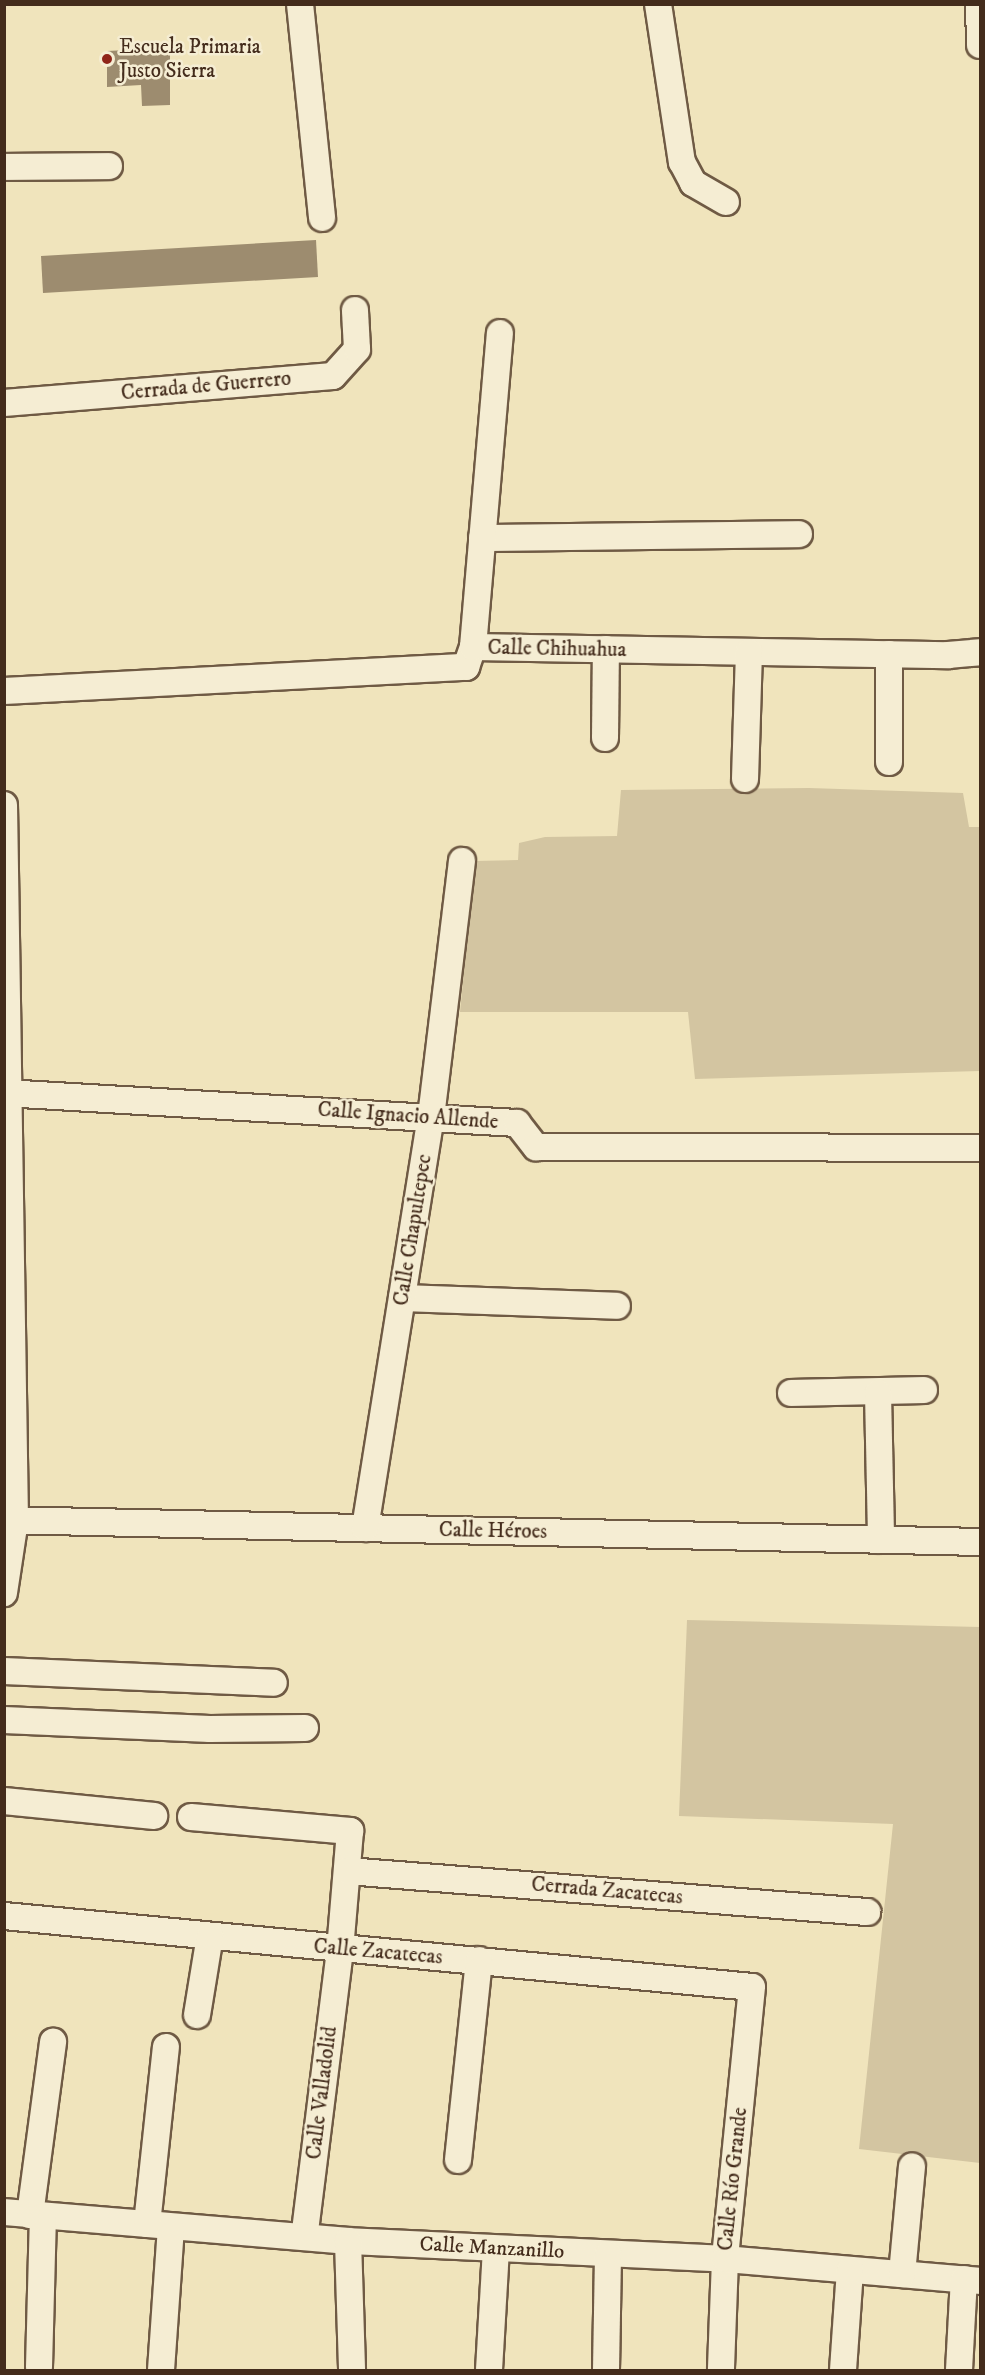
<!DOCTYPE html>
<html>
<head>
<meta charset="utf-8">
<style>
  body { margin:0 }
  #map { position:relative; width:985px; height:2375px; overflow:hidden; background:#f0e4bc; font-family:"IM FELL DW Pica",serif }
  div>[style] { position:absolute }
  .green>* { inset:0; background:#d3c5a1 }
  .building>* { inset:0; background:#9d8c6f }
  .roads { filter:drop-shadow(2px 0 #6f5a44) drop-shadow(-2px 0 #6f5a44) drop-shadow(0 2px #6f5a44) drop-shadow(0 -2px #6f5a44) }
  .minor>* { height:26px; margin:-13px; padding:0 13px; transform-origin:13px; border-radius:13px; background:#f5edd3 }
  .dots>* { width:16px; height:16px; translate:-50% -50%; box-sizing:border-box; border:3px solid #f5edd3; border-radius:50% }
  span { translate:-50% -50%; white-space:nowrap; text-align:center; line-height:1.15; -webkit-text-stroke:5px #f5edd3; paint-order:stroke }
  .poi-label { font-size:21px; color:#442c1c }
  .left { translate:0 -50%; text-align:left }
  .street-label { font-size:21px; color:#442c1c }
  .frame { position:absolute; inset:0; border:6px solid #442c1c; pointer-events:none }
</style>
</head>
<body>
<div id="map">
  <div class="green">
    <i style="clip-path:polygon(809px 788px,963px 793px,969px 827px,980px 827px,980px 1071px,695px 1079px,688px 1012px,460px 1012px,475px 861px,518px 860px,519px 843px,545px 837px,617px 836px,621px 790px)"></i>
    <i style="clip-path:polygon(687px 1620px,980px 1627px,980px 2163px,859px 2149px,893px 1824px,679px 1816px)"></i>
  </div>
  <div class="building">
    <i style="clip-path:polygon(170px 48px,170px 105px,142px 106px,141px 85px,107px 87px,107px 51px)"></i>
    <i style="clip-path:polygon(316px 240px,318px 277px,43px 293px,41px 256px)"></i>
  </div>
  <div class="roads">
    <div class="minor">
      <i style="left:300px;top:4px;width:215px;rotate:84.1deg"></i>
      <i style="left:658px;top:4px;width:160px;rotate:81.4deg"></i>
      <i style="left:682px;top:162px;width:24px;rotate:62deg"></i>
      <i style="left:693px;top:183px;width:38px;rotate:30deg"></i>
      <i style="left:979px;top:4px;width:41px;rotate:88.6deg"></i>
      <i style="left:4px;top:167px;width:105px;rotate:-0.5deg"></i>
      <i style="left:4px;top:403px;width:330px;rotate:-4.7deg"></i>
      <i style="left:333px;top:376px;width:36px;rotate:-48deg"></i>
      <i style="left:357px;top:349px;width:39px;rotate:-93deg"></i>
      <i style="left:482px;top:538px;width:317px;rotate:-0.7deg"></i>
      <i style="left:473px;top:647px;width:475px;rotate:1deg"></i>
      <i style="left:948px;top:655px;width:32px;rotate:-5deg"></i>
      <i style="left:4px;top:691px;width:463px;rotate:-3deg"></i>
      <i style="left:466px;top:667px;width:21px;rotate:-71deg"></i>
      <i style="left:473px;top:647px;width:315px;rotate:-85.1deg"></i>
      <i style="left:605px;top:738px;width:89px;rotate:-89.4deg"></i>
      <i style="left:889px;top:762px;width:108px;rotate:-90deg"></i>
      <i style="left:745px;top:779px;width:127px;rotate:-88.2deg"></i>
      <i style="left:4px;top:805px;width:715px;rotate:89.12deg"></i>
      <i style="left:15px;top:1520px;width:74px;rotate:98.6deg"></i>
      <i style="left:4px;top:1093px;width:514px;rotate:3.35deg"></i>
      <i style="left:517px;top:1123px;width:31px;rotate:52deg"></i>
      <i style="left:536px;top:1147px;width:444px;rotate:0.1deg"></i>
      <i style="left:402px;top:1298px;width:215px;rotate:2.1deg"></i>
      <i style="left:791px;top:1393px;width:133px;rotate:-1.3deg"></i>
      <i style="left:878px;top:1393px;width:147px;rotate:88.8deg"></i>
      <i style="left:4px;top:1520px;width:976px;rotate:1.29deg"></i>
      <i style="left:365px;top:1528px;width:416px;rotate:-80.9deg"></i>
      <i style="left:431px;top:1117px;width:258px;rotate:-83.1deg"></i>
      <i style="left:4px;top:1671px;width:270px;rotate:2.5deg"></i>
      <i style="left:4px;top:1720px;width:206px;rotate:2.5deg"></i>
      <i style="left:210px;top:1729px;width:95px;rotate:-0.6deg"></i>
      <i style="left:4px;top:1801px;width:151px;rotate:5.7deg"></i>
      <i style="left:191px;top:1817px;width:160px;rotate:5deg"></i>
      <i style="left:350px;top:1831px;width:119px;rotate:94.8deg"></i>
      <i style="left:340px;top:1950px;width:289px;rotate:97.1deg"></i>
      <i style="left:347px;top:1871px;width:522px;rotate:4.51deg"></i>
      <i style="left:4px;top:1916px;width:751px;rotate:5.42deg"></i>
      <i style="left:752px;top:1987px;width:273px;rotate:95.7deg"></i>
      <i style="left:725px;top:2259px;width:111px;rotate:92.1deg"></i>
      <i style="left:197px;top:2015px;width:80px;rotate:-80.7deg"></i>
      <i style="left:458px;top:2160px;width:201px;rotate:-84deg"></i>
      <i style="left:4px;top:2212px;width:345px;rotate:4.8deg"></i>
      <i style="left:348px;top:2241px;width:377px;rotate:2.7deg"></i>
      <i style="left:725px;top:2259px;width:256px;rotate:4.9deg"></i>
      <i style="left:30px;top:2215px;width:175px;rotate:-82.4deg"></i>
      <i style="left:147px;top:2224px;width:178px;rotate:-83.9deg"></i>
      <i style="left:348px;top:2241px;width:129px;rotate:88.2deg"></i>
      <i style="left:902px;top:2274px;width:108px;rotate:-84.7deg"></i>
      <i style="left:39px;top:2367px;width:150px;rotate:-88.5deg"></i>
      <i style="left:161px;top:2370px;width:142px;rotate:-86deg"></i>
      <i style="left:489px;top:2370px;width:121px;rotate:-86.7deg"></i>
      <i style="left:606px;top:2370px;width:116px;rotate:-89deg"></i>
      <i style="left:843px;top:2370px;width:100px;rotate:-86deg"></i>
      <i style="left:959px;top:2370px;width:91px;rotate:-86.9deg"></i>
    </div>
  </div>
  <div class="dots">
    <i style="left:107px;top:59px;background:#8f2418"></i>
  </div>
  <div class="poi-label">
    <span class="left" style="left:119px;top:59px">Escuela Primaria<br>Justo Sierra</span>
  </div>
  <div class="street-label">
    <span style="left:206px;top:386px;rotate:-5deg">Cerrada de Guerrero</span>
    <span style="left:557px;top:649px;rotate:1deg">Calle Chihuahua</span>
    <span style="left:408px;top:1116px;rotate:4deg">Calle Ignacio Allende</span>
    <span style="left:413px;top:1230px;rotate:-81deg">Calle Chapultepec</span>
    <span style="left:493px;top:1531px;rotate:1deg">Calle Héroes</span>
    <span style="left:607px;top:1891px;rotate:5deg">Cerrada Zacatecas</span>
    <span style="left:378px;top:1952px;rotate:5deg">Calle Zacatecas</span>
    <span style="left:322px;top:2093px;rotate:-83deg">Calle Valladolid</span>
    <span style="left:733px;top:2179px;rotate:-84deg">Calle Río Grande</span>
    <span style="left:492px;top:2248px;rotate:3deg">Calle Manzanillo</span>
  </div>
  <div class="frame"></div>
</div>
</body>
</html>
